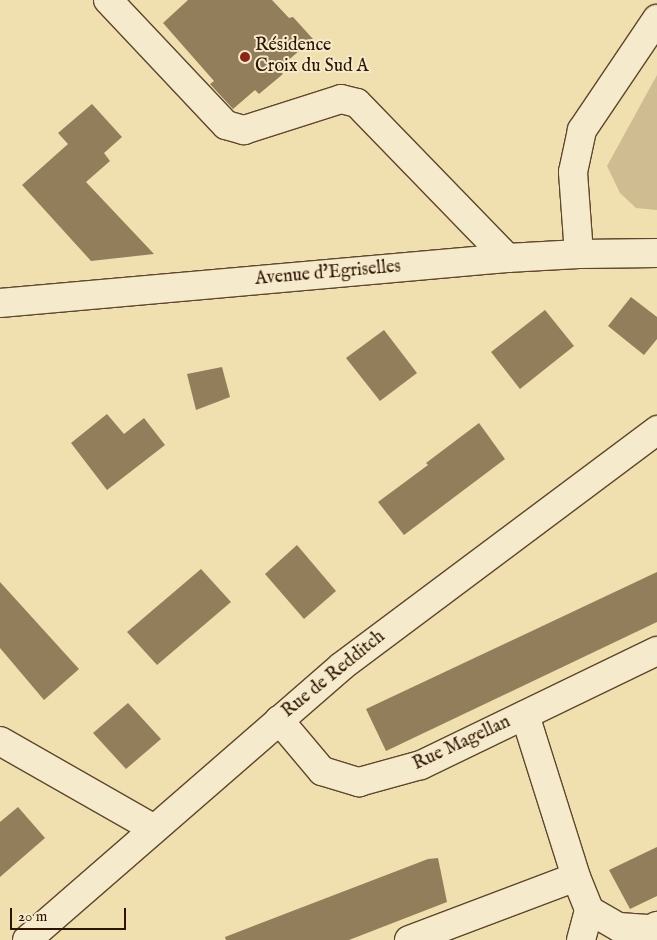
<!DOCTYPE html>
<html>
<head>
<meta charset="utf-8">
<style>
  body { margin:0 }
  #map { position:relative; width:657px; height:940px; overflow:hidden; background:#f0dfaf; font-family:"IM FELL English",serif }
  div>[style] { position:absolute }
  .green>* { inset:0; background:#cfbc91 }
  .building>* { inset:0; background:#937e5b }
  .roads { filter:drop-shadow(1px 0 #5e472c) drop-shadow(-1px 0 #5e472c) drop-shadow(0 1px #5e472c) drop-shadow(0 -1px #5e472c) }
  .minor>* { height:28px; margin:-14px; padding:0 14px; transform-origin:14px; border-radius:14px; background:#f5eacb }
  .dots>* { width:14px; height:14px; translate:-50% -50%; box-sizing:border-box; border:2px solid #f5eacb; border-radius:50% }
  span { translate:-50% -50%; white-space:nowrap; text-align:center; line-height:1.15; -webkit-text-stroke:4px #f5eacb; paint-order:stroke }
  .poi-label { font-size:18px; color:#2e1400 }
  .left { translate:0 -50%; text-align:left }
  .street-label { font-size:18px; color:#2e1400 }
  .scale { position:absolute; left:10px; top:908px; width:116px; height:22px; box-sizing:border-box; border:2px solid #2e1400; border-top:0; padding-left:6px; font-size:15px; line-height:18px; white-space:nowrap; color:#2e1400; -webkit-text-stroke:4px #f5eacb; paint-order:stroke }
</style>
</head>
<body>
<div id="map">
  <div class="green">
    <i style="clip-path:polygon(657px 75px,657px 210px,636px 208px,620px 193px,607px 166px)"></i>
  </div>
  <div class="building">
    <i style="clip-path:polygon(188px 0,272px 0,289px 18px,293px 17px,313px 39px,278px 69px,283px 74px,259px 94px,255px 90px,233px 109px,210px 84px,214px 81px,163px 23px)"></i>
    <i style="clip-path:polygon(92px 104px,122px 137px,104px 153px,110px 161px,86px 182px,154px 254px,91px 261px,22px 185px,68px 144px,58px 133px)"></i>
    <i style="clip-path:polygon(631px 297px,657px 317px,657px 339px,644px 355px,608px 326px)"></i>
    <i style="clip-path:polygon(545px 310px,574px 346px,520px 389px,491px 352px)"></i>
    <i style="clip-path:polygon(384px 330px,417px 373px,380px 401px,346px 358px)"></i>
    <i style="clip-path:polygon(222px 367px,230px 397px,196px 410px,187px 374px)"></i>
    <i style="clip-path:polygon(107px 414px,124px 434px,144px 418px,165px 445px,107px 490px,71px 443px)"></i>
    <i style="clip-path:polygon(479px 423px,505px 459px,404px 535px,378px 502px,428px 465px,426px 463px)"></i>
    <i style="clip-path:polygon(297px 545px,336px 591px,304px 619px,265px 574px)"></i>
    <i style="clip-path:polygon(201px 569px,231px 602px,157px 665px,127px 632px)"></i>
    <i style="clip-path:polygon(657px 572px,657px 622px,386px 751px,366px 709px)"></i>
    <i style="clip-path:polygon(0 582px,79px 669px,44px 700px,0 648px)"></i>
    <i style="clip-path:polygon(128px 703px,161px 739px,126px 769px,93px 733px)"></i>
    <i style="clip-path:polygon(18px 807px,45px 838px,0 877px,0 822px)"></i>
    <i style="clip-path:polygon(657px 847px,657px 896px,630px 909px,609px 870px)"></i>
    <i style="clip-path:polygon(438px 858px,447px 902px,349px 940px,226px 940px,225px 937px,428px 859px)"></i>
  </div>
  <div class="roads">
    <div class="minor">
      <i style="left:108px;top:0;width:172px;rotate:46.7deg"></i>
      <i style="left:226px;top:125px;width:19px;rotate:16deg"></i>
      <i style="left:244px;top:130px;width:102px;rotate:-17.7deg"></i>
      <i style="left:341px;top:99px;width:16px;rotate:14deg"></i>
      <i style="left:357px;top:103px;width:216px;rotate:45.9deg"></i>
      <i style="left:579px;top:254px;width:82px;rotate:-94.2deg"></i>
      <i style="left:573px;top:172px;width:43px;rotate:-77.9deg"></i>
      <i style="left:582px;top:130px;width:134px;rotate:-56deg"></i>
      <i style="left:0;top:303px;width:509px;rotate:-5.07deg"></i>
      <i style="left:507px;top:258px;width:72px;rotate:-3.2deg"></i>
      <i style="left:579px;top:254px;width:78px;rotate:-0.7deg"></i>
      <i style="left:525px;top:715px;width:170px;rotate:72.5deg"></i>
      <i style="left:576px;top:877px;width:35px;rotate:68deg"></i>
      <i style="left:589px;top:910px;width:34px;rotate:30deg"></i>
      <i style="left:619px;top:927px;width:32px;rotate:4deg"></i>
      <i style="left:651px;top:929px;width:7px;rotate:-27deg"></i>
      <i style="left:279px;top:720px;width:67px;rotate:49.9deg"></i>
      <i style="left:322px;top:771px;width:39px;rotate:17deg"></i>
      <i style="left:359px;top:782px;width:64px;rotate:-15.3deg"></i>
      <i style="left:421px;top:765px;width:262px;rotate:-25.8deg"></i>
      <i style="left:0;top:741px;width:177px;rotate:29.7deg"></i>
      <i style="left:27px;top:940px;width:417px;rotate:-41deg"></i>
      <i style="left:342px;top:666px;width:394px;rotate:-36.8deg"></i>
      <i style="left:409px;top:940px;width:178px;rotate:-20.7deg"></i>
      <i style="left:581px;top:940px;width:31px;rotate:-75deg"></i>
    </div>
  </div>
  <div class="dots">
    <i style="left:245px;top:57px;background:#8f2418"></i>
  </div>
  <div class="poi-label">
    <span class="left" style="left:255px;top:57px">Résidence<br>Croix du Sud A</span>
  </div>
  <div class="street-label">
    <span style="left:328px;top:274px;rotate:-5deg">Avenue d'Egriselles</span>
    <span style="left:334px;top:675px;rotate:-39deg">Rue de Redditch</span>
    <span style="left:462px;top:744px;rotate:-25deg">Rue Magellan</span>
  </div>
  <div class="scale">20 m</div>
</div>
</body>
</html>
